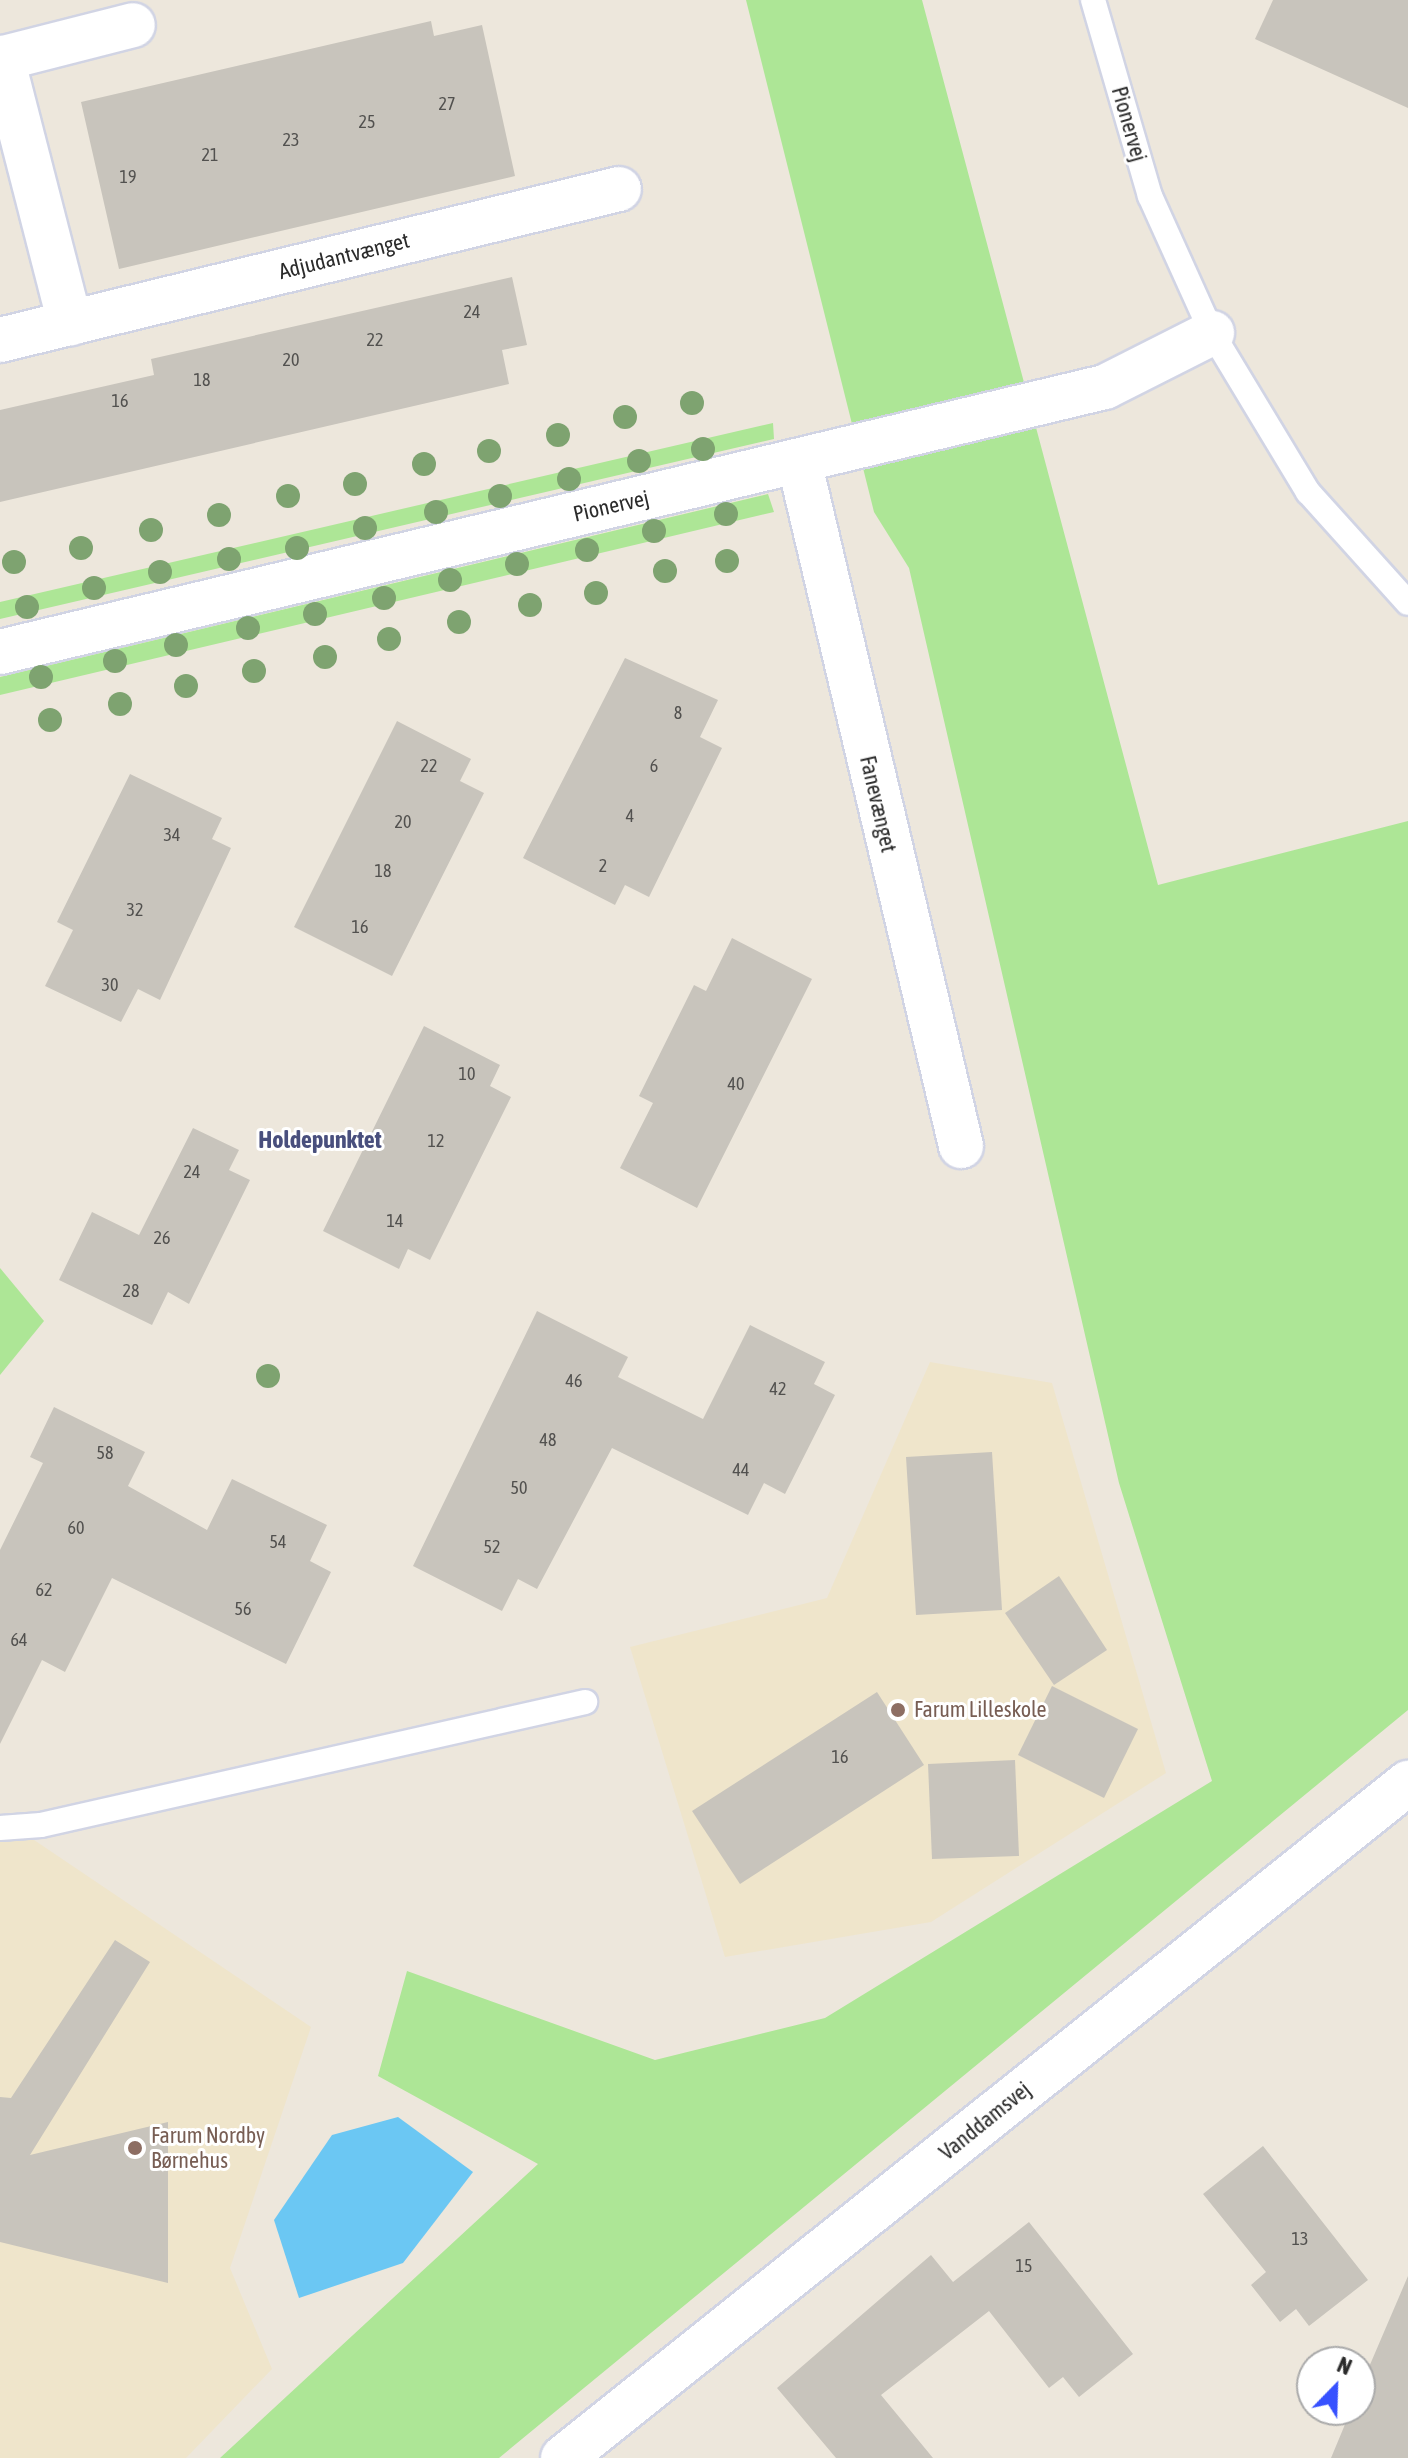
<!DOCTYPE html>
<html>
<head>
<meta charset="utf-8">
<style>
  body { margin:0 }
  #map { position:relative; width:1408px; height:2458px; overflow:hidden; background:#ede7dc; font-family:"Asap Condensed",sans-serif }
  div>[style] { position:absolute }
  .education>* { inset:0; background:#efe5cb }
  .green>* { inset:0; background:#ade696 }
  .water>* { inset:0; background:#6bc7f3 }
  .building>* { inset:0; background:#c8c4bc }
  .roads { filter:drop-shadow(2px 0 #d1d4e4) drop-shadow(-2px 0 #d1d4e4) drop-shadow(0 2px #d1d4e4) drop-shadow(0 -2px #d1d4e4) }
  .service>* { height:24px; margin:-12px; padding:0 12px; transform-origin:12px; border-radius:12px; background:#fff }
  .minor>* { height:44px; margin:-22px; padding:0 22px; transform-origin:22px; border-radius:22px; background:#fff }
  .trees>* { width:24px; height:24px; margin:-12px; border-radius:50%; background:#7ea370 }
  .dots>* { width:22px; height:22px; translate:-50% -50%; box-sizing:border-box; border:4px solid #fff; border-radius:50% }
  span { translate:-50% -50%; white-space:nowrap; text-align:center; line-height:1.15; -webkit-text-stroke:6px #fff; paint-order:stroke }
  .number-label { font-size:18px; color:#52514f }
  .number-label span { -webkit-text-stroke-width:0 }
  .street-label { font-size:22px; color:#2b2b2b }
  .education-label { font-size:22px; color:#785e54 }
  .left { translate:0 -50%; text-align:left }
  .neighbourhood-label { font-size:24px; color:#494f7d; font-weight:700 }
  .north { position:absolute; left:1296px; top:2346px; width:80px; height:80px; box-sizing:border-box; background:#fff; border:2px solid #aaa; border-radius:50%; rotate:23deg; font-size:22px; font-weight:700; line-height:32px; text-align:center; color:#2b2b2b }
  .north::after { content:''; display:block; margin:auto; width:28px; height:36px; background:#3751ff; clip-path:polygon(50% 0,100% 100%,50% 72%,0 100%) }
</style>
</head>
<body>
<div id="map">
  <div class="education">
    <i style="clip-path:polygon(930px 1362px,1052px 1383px,1166px 1773px,931px 1922px,725px 1957px,630px 1647px,827px 1598px)"></i>
    <i style="clip-path:polygon(0 1817px,311px 2027px,230px 2268px,272px 2369px,186px 2458px,0 2458px)"></i>
  </div>
  <div class="green">
    <i style="clip-path:polygon(746px 0,922px 0,1158px 885px,1408px 821px,1408px 1710px,499px 2458px,220px 2458px,538px 2164px,378px 2076px,407px 1971px,655px 2060px,825px 2018px,1212px 1781px,1119px 1483px,909px 568px,874px 512px)"></i>
    <i style="clip-path:polygon(773px 423px,774px 439px,0 619px,0 602px)"></i>
    <i style="clip-path:polygon(768px 494px,774px 512px,0 695px,0 677px)"></i>
    <i style="clip-path:polygon(0 1268px,44px 1321px,0 1375px)"></i>
  </div>
  <div class="water">
    <i style="clip-path:polygon(398px 2117px,473px 2172px,403px 2263px,299px 2298px,274px 2220px,332px 2135px)"></i>
  </div>
  <div class="building">
    <i style="clip-path:polygon(1273px 0,1408px 0,1408px 108px,1255px 39px)"></i>
    <i style="clip-path:polygon(431px 21px,434px 36px,482px 25px,515px 176px,119px 269px,81px 102px)"></i>
    <i style="clip-path:polygon(512px 277px,527px 345px,502px 350px,509px 384px,0 502px,0 410px,154px 375px,151px 359px)"></i>
    <i style="clip-path:polygon(625px 658px,718px 700px,700px 737px,722px 748px,649px 897px,625px 885px,615px 905px,523px 858px)"></i>
    <i style="clip-path:polygon(397px 721px,471px 759px,460px 781px,484px 793px,392px 976px,294px 927px)"></i>
    <i style="clip-path:polygon(130px 774px,222px 818px,212px 839px,231px 848px,160px 1000px,138px 989px,121px 1022px,45px 986px,73px 930px,57px 922px)"></i>
    <i style="clip-path:polygon(732px 938px,812px 979px,697px 1208px,620px 1168px,653px 1103px,639px 1096px,694px 985px,706px 991px)"></i>
    <i style="clip-path:polygon(424px 1026px,500px 1065px,490px 1086px,511px 1097px,430px 1260px,408px 1249px,399px 1269px,323px 1231px)"></i>
    <i style="clip-path:polygon(193px 1128px,239px 1150px,229px 1170px,250px 1180px,189px 1304px,168px 1292px,152px 1325px,59px 1280px,92px 1212px,139px 1235px)"></i>
    <i style="clip-path:polygon(537px 1311px,628px 1357px,618px 1377px,703px 1419px,750px 1325px,825px 1362px,814px 1384px,835px 1395px,785px 1494px,764px 1483px,748px 1515px,612px 1448px,537px 1589px,518px 1579px,502px 1611px,413px 1566px)"></i>
    <i style="clip-path:polygon(54px 1407px,145px 1452px,128px 1486px,207px 1530px,232px 1479px,327px 1525px,310px 1561px,331px 1572px,286px 1664px,112px 1578px,65px 1672px,42px 1660px,0 1744px,0 1550px,43px 1463px,30px 1457px)"></i>
    <i style="clip-path:polygon(992px 1452px,1002px 1610px,916px 1615px,906px 1457px)"></i>
    <i style="clip-path:polygon(1059px 1576px,1107px 1650px,1054px 1685px,1005px 1613px)"></i>
    <i style="clip-path:polygon(1052px 1686px,1138px 1729px,1104px 1798px,1018px 1755px)"></i>
    <i style="clip-path:polygon(877px 1692px,924px 1765px,740px 1884px,692px 1811px)"></i>
    <i style="clip-path:polygon(1015px 1760px,1019px 1856px,932px 1859px,928px 1764px)"></i>
    <i style="clip-path:polygon(115px 1940px,150px 1962px,30px 2155px,168px 2122px,168px 2283px,0 2242px,0 2097px,11px 2098px)"></i>
    <i style="clip-path:polygon(1263px 2146px,1368px 2280px,1309px 2326px,1296px 2309px,1280px 2322px,1251px 2285px,1266px 2272px,1203px 2194px)"></i>
    <i style="clip-path:polygon(1029px 2222px,1133px 2354px,1079px 2397px,1063px 2377px,1049px 2388px,989px 2311px,881px 2395px,933px 2458px,836px 2458px,777px 2388px,931px 2255px,953px 2282px)"></i>
    <i style="clip-path:polygon(1408px 2276px,1408px 2458px,1331px 2458px,1351px 2410px,1360px 2410px,1360px 2388px)"></i>
  </div>
  <div class="roads">
    <div class="service">
      <i style="left:1093px;top:0;width:204px;rotate:73.8deg"></i>
      <i style="left:1150px;top:196px;width:150px;rotate:65.7deg"></i>
      <i style="left:1212px;top:333px;width:186px;rotate:58.9deg"></i>
      <i style="left:1308px;top:492px;width:149px;rotate:48deg"></i>
      <i style="left:0;top:1828px;width:41px;rotate:-4.2deg"></i>
      <i style="left:41px;top:1825px;width:558px;rotate:-12.74deg"></i>
    </div>
    <div class="minor">
      <i style="left:2px;top:58px;width:274px;rotate:75.6deg"></i>
      <i style="left:0;top:59px;width:137px;rotate:-14.3deg"></i>
      <i style="left:0;top:340px;width:637px;rotate:-13.71deg"></i>
      <i style="left:799px;top:461px;width:704px;rotate:76.69deg"></i>
      <i style="left:0;top:652px;width:1136px;rotate:-13.49deg"></i>
      <i style="left:1105px;top:387px;width:120px;rotate:-26.8deg"></i>
      <i style="left:563px;top:2458px;width:1082px;rotate:-38.62deg"></i>
    </div>
  </div>
  <div class="trees">
    <i style="left:692px;top:403px"></i>
    <i style="left:625px;top:417px"></i>
    <i style="left:558px;top:435px"></i>
    <i style="left:703px;top:449px"></i>
    <i style="left:489px;top:451px"></i>
    <i style="left:639px;top:461px"></i>
    <i style="left:424px;top:464px"></i>
    <i style="left:569px;top:479px"></i>
    <i style="left:355px;top:484px"></i>
    <i style="left:288px;top:496px"></i>
    <i style="left:500px;top:496px"></i>
    <i style="left:436px;top:512px"></i>
    <i style="left:726px;top:514px"></i>
    <i style="left:219px;top:515px"></i>
    <i style="left:365px;top:528px"></i>
    <i style="left:151px;top:530px"></i>
    <i style="left:654px;top:531px"></i>
    <i style="left:81px;top:548px"></i>
    <i style="left:297px;top:548px"></i>
    <i style="left:587px;top:550px"></i>
    <i style="left:229px;top:559px"></i>
    <i style="left:727px;top:561px"></i>
    <i style="left:14px;top:562px"></i>
    <i style="left:517px;top:564px"></i>
    <i style="left:665px;top:571px"></i>
    <i style="left:160px;top:572px"></i>
    <i style="left:450px;top:580px"></i>
    <i style="left:94px;top:588px"></i>
    <i style="left:596px;top:593px"></i>
    <i style="left:384px;top:598px"></i>
    <i style="left:530px;top:605px"></i>
    <i style="left:27px;top:607px"></i>
    <i style="left:315px;top:614px"></i>
    <i style="left:459px;top:622px"></i>
    <i style="left:248px;top:628px"></i>
    <i style="left:389px;top:639px"></i>
    <i style="left:176px;top:645px"></i>
    <i style="left:325px;top:657px"></i>
    <i style="left:115px;top:661px"></i>
    <i style="left:254px;top:671px"></i>
    <i style="left:41px;top:677px"></i>
    <i style="left:186px;top:686px"></i>
    <i style="left:120px;top:704px"></i>
    <i style="left:50px;top:720px"></i>
    <i style="left:268px;top:1376px"></i>
  </div>
  <div class="dots">
    <i style="left:898px;top:1710px;background:#8d6e63"></i>
    <i style="left:135px;top:2148px;background:#8d6e63"></i>
  </div>
  <div class="number-label">
    <span style="left:447px;top:104px">27</span>
    <span style="left:367px;top:122px">25</span>
    <span style="left:291px;top:140px">23</span>
    <span style="left:210px;top:155px">21</span>
    <span style="left:128px;top:177px">19</span>
    <span style="left:472px;top:312px">24</span>
    <span style="left:375px;top:340px">22</span>
    <span style="left:291px;top:360px">20</span>
    <span style="left:202px;top:380px">18</span>
    <span style="left:120px;top:401px">16</span>
    <span style="left:678px;top:713px">8</span>
    <span style="left:429px;top:766px">22</span>
    <span style="left:654px;top:766px">6</span>
    <span style="left:630px;top:816px">4</span>
    <span style="left:403px;top:822px">20</span>
    <span style="left:172px;top:835px">34</span>
    <span style="left:603px;top:866px">2</span>
    <span style="left:383px;top:871px">18</span>
    <span style="left:135px;top:910px">32</span>
    <span style="left:360px;top:927px">16</span>
    <span style="left:110px;top:985px">30</span>
    <span style="left:467px;top:1074px">10</span>
    <span style="left:736px;top:1084px">40</span>
    <span style="left:436px;top:1141px">12</span>
    <span style="left:192px;top:1172px">24</span>
    <span style="left:395px;top:1221px">14</span>
    <span style="left:162px;top:1238px">26</span>
    <span style="left:131px;top:1291px">28</span>
    <span style="left:574px;top:1381px">46</span>
    <span style="left:778px;top:1389px">42</span>
    <span style="left:548px;top:1440px">48</span>
    <span style="left:105px;top:1453px">58</span>
    <span style="left:741px;top:1470px">44</span>
    <span style="left:519px;top:1488px">50</span>
    <span style="left:76px;top:1528px">60</span>
    <span style="left:278px;top:1542px">54</span>
    <span style="left:492px;top:1547px">52</span>
    <span style="left:44px;top:1590px">62</span>
    <span style="left:243px;top:1609px">56</span>
    <span style="left:19px;top:1640px">64</span>
    <span style="left:840px;top:1757px">16</span>
    <span style="left:1300px;top:2239px">13</span>
    <span style="left:1024px;top:2266px">15</span>
  </div>
  <div class="street-label">
    <span style="left:1129px;top:124px;rotate:74deg">Pionervej</span>
    <span style="left:344px;top:256px;rotate:-14deg">Adjudantvænget</span>
    <span style="left:611px;top:506px;rotate:-13deg">Pionervej</span>
    <span style="left:878px;top:804px;rotate:77deg">Fanevænget</span>
    <span style="left:985px;top:2121px;rotate:-39deg">Vanddamsvej</span>
  </div>
  <div class="education-label">
    <span class="left" style="left:914px;top:1710px">Farum Lilleskole</span>
    <span class="left" style="left:151px;top:2148px">Farum Nordby<br>Børnehus</span>
  </div>
  <div class="neighbourhood-label">
    <span style="left:320px;top:1140px">Holdepunktet</span>
  </div>
  <div class="north">N</div>
</div>
</body>
</html>
